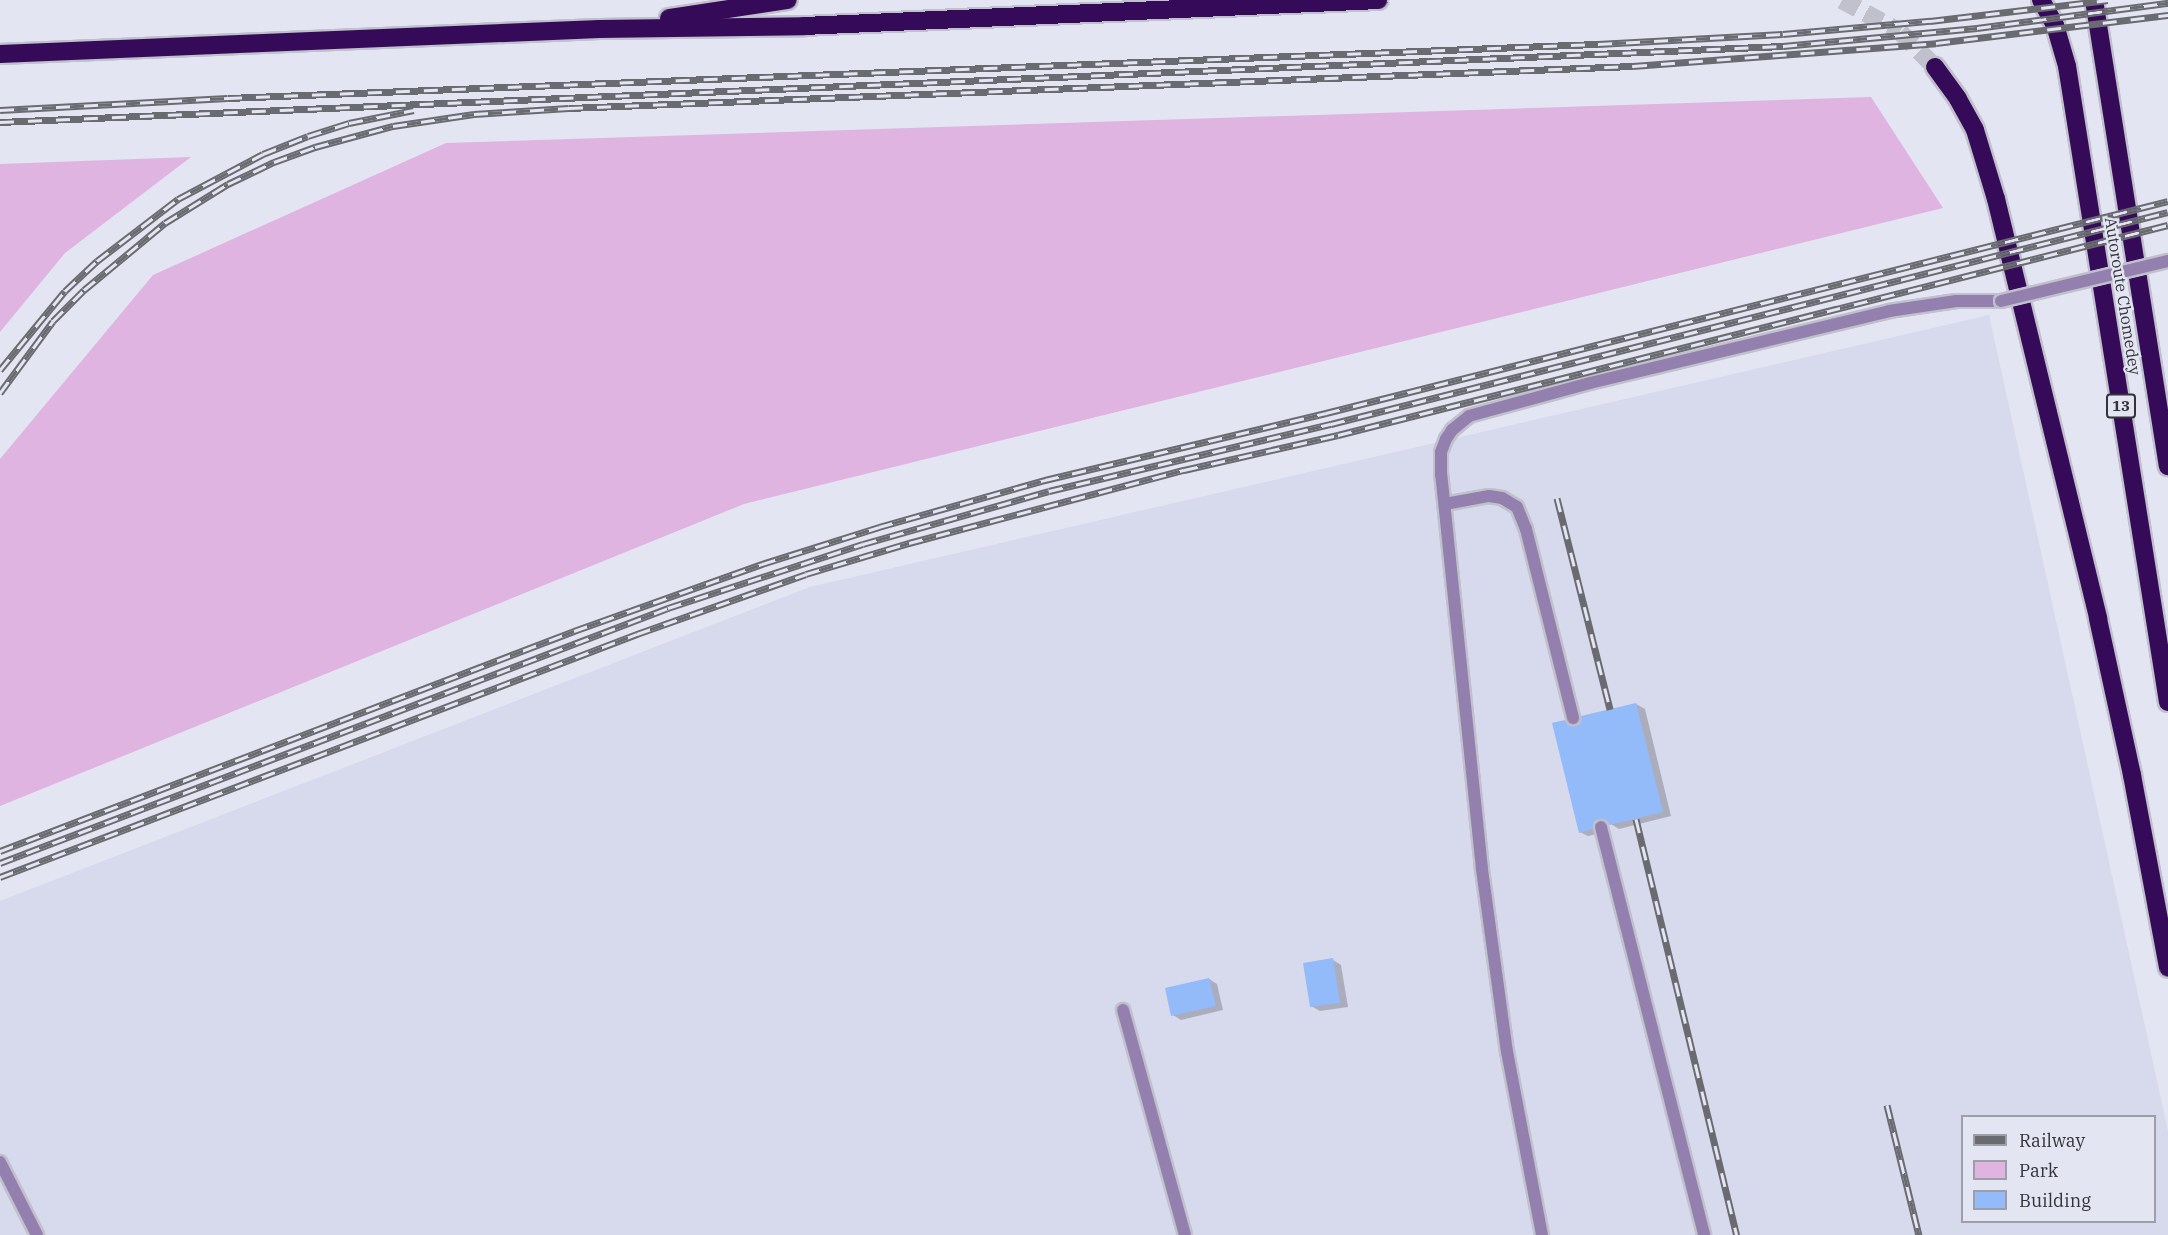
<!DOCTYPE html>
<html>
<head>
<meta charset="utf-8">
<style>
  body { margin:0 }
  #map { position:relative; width:2168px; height:1235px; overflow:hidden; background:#e4e5f2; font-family:"IBM Plex Serif",serif }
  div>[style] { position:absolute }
  .built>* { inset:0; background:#d7d9ec }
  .green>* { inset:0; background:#dfb4e1 }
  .shadow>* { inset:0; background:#0003 }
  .building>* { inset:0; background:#93baf9 }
  .motorway-tunnel>* { height:18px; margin-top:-9px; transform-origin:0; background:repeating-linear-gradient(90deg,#c1c1cd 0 18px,transparent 0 27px) }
  .roads { filter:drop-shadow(2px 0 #c1c1cd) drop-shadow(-2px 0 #c1c1cd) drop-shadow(0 2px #c1c1cd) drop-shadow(0 -2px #c1c1cd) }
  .service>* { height:12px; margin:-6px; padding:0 6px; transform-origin:6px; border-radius:6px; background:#9380ae }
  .motorway>* { height:18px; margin:-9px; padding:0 9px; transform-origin:9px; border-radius:9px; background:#350b59 }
  .rail>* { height:7px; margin-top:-3.5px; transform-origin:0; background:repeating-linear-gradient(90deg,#e4e5f2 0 14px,#6a6a71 0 28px); box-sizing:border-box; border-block:2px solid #6a6a71 }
  .bridges { filter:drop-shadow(2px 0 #c1c1cd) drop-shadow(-2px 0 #c1c1cd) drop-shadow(0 2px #c1c1cd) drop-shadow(0 -2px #c1c1cd) }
  .service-bridge>* { height:12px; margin:-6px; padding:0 6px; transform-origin:6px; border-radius:6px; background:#9380ae }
  span { translate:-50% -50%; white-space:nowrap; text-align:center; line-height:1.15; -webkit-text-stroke:4.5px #e4e5f2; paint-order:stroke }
  .shield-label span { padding:2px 4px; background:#e4e5f2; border:2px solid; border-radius:4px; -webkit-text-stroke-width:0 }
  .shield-label { font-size:15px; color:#333338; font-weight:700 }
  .street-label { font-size:16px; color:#333338 }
  .legend { position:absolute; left:1961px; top:1115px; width:195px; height:108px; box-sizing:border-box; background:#e4e5f2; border:2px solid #9d9ea8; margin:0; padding:8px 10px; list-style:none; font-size:18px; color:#333338 }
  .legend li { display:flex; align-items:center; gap:12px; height:30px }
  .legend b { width:30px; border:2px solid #9d9ea8 }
</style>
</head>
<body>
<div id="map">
  <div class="built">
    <i style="clip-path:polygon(evenodd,1989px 315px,2168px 1131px,2168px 1235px,0 1235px,0 901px,810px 587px,1989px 315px,1962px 1116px,2154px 1116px,2154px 1222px,1962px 1222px,1962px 1116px)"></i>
  </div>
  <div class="green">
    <i style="clip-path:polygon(1871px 97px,1943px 208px,744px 504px,0 806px,0 459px,153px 275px,446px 143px)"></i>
    <i style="clip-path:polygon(191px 157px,65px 253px,0 332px,0 164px)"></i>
  </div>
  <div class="shadow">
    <i style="clip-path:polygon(1636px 704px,1645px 709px,1671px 816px,1619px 829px,1609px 823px,1603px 826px,1601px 833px,1588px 836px,1580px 832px,1565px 721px,1574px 727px)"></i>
    <i style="clip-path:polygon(1333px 960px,1341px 965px,1348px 1007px,1320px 1011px,1311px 1006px)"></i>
    <i style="clip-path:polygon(1209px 979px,1217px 984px,1223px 1010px,1181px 1020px,1173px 1015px)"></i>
  </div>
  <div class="building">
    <i style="clip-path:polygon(1636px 703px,1663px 812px,1609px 825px,1606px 821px,1600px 819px,1595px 822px,1593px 829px,1579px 833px,1552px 723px,1565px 720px,1568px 724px,1574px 726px,1579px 723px,1581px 716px)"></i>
    <i style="clip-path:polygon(1333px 958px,1340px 1003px,1310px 1007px,1303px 963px)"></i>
    <i style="clip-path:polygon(1209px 978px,1216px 1006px,1171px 1016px,1165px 988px)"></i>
  </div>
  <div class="motorway-tunnel">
    <i style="left:1842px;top:0;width:66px;rotate:28.9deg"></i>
    <i style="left:1900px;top:32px;width:49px;rotate:45deg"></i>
  </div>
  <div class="roads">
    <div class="service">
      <i style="left:1445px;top:504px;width:45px;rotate:-10.3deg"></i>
      <i style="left:1489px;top:496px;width:13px;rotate:9deg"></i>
      <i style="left:1502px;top:498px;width:17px;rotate:31deg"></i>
      <i style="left:1517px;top:507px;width:24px;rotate:68deg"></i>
      <i style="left:1526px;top:529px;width:195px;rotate:76deg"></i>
      <i style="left:1601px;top:827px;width:421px;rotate:75.8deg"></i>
      <i style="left:1123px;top:1010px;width:233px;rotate:74.6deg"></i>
      <i style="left:0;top:1162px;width:82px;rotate:63.1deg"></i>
      <i style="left:1542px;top:1235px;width:186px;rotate:-100.8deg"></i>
      <i style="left:1507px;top:1052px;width:185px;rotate:-97.8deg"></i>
      <i style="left:1482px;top:869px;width:396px;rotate:-95.9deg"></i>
      <i style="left:1441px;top:475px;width:23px;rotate:-90deg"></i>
      <i style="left:1441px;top:452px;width:14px;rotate:-69deg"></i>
      <i style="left:1446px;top:439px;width:11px;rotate:-56deg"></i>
      <i style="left:1452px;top:430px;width:22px;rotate:-39deg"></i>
      <i style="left:1469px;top:416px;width:125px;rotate:-15.3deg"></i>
      <i style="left:1590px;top:383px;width:308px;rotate:-13.5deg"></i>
      <i style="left:1889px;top:311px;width:68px;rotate:-8.5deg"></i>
      <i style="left:1956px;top:301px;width:45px"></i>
    </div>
    <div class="motorway">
      <i style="left:2041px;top:0;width:29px;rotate:61deg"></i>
      <i style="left:2055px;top:25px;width:43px;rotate:73.7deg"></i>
      <i style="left:2067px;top:66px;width:644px;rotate:80.98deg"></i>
      <i style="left:2094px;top:0;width:472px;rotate:81deg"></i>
      <i style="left:669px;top:18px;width:120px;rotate:-8.6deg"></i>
      <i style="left:0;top:54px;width:600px;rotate:-2.39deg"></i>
      <i style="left:599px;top:29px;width:205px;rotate:-0.8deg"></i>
      <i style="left:804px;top:26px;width:575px;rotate:-2.59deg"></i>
      <i style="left:1935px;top:67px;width:39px;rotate:54deg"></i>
      <i style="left:1958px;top:99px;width:35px;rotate:61deg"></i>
      <i style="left:1975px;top:130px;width:72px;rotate:73.1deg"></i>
      <i style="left:1996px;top:199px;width:432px;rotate:76.3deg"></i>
      <i style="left:2098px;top:619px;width:160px;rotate:77.7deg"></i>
      <i style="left:2132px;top:775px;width:196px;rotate:79.4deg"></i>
    </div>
  </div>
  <div class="rail">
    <i style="left:0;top:110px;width:228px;rotate:-3deg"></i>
    <i style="left:228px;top:98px;width:1371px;rotate:-2.26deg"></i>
    <i style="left:1598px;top:44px;width:185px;rotate:-3.1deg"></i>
    <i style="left:1783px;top:34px;width:148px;rotate:-5.1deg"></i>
    <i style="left:1930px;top:21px;width:179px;rotate:-6.7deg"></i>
    <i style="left:0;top:122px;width:1785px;rotate:-2.44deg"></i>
    <i style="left:1783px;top:46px;width:195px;rotate:-5.3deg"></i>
    <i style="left:1977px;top:28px;width:193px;rotate:-7.5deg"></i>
    <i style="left:0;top:370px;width:102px;rotate:-50.6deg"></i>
    <i style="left:65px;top:291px;width:44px;rotate:-43.2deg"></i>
    <i style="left:97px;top:261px;width:102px;rotate:-37.4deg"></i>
    <i style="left:178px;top:199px;width:96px;rotate:-27.9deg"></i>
    <i style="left:263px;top:154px;width:48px;rotate:-21.8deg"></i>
    <i style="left:308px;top:136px;width:43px;rotate:-17.6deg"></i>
    <i style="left:349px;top:123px;width:66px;rotate:-11.3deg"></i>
    <i style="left:0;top:393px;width:89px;rotate:-53.6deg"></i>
    <i style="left:53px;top:321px;width:44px;rotate:-45deg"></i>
    <i style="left:84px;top:290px;width:105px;rotate:-39.6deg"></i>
    <i style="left:165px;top:223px;width:74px;rotate:-31.8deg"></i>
    <i style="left:228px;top:184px;width:51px;rotate:-25.6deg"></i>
    <i style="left:274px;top:162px;width:44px;rotate:-20.1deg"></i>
    <i style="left:315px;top:147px;width:81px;rotate:-15.1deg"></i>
    <i style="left:393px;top:126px;width:82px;rotate:-8.4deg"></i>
    <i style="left:474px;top:114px;width:95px;rotate:-3.6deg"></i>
    <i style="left:569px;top:108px;width:1065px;rotate:-2.26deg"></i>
    <i style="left:1633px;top:66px;width:304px;rotate:-4.3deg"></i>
    <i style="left:1936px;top:43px;width:234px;rotate:-6.9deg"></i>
    <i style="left:1557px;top:498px;width:218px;rotate:75.9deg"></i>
    <i style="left:1636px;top:819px;width:428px;rotate:76.4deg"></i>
    <i style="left:0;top:851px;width:615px;rotate:-20.97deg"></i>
    <i style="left:574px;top:631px;width:200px;rotate:-19.6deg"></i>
    <i style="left:762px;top:564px;width:123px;rotate:-17.5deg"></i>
    <i style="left:879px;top:527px;width:173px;rotate:-15.8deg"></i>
    <i style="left:1045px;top:480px;width:289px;rotate:-13.4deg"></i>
    <i style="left:1326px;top:413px;width:868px;rotate:-14.13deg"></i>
    <i style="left:0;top:863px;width:715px;rotate:-20.89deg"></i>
    <i style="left:668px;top:608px;width:205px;rotate:-18.2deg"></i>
    <i style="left:863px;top:544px;width:193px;rotate:-15.9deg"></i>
    <i style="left:1049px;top:491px;width:290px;rotate:-13.4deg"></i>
    <i style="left:1331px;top:424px;width:863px;rotate:-14.21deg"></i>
    <i style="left:0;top:877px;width:682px;rotate:-20.88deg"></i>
    <i style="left:637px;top:634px;width:179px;rotate:-19.5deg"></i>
    <i style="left:806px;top:574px;width:108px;rotate:-16.8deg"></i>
    <i style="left:909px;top:543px;width:285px;rotate:-14.9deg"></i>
    <i style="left:1184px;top:470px;width:158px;rotate:-12.8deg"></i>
    <i style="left:1338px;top:435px;width:856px;rotate:-14.2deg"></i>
    <i style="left:1887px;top:1105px;width:134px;rotate:76.2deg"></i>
  </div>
  <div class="bridges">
    <div class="service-bridge">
      <i style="left:2001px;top:301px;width:172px;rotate:-13.5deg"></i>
    </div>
  </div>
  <div class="shield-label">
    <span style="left:2121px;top:406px">13</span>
  </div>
  <div class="street-label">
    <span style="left:2123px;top:296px;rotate:81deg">Autoroute Chomedey</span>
  </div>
  <ul class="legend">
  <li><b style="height:8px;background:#6a6a71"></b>Railway</li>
  <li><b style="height:16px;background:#dfb4e1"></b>Park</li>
  <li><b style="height:16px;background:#93baf9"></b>Building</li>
  </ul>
</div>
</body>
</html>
